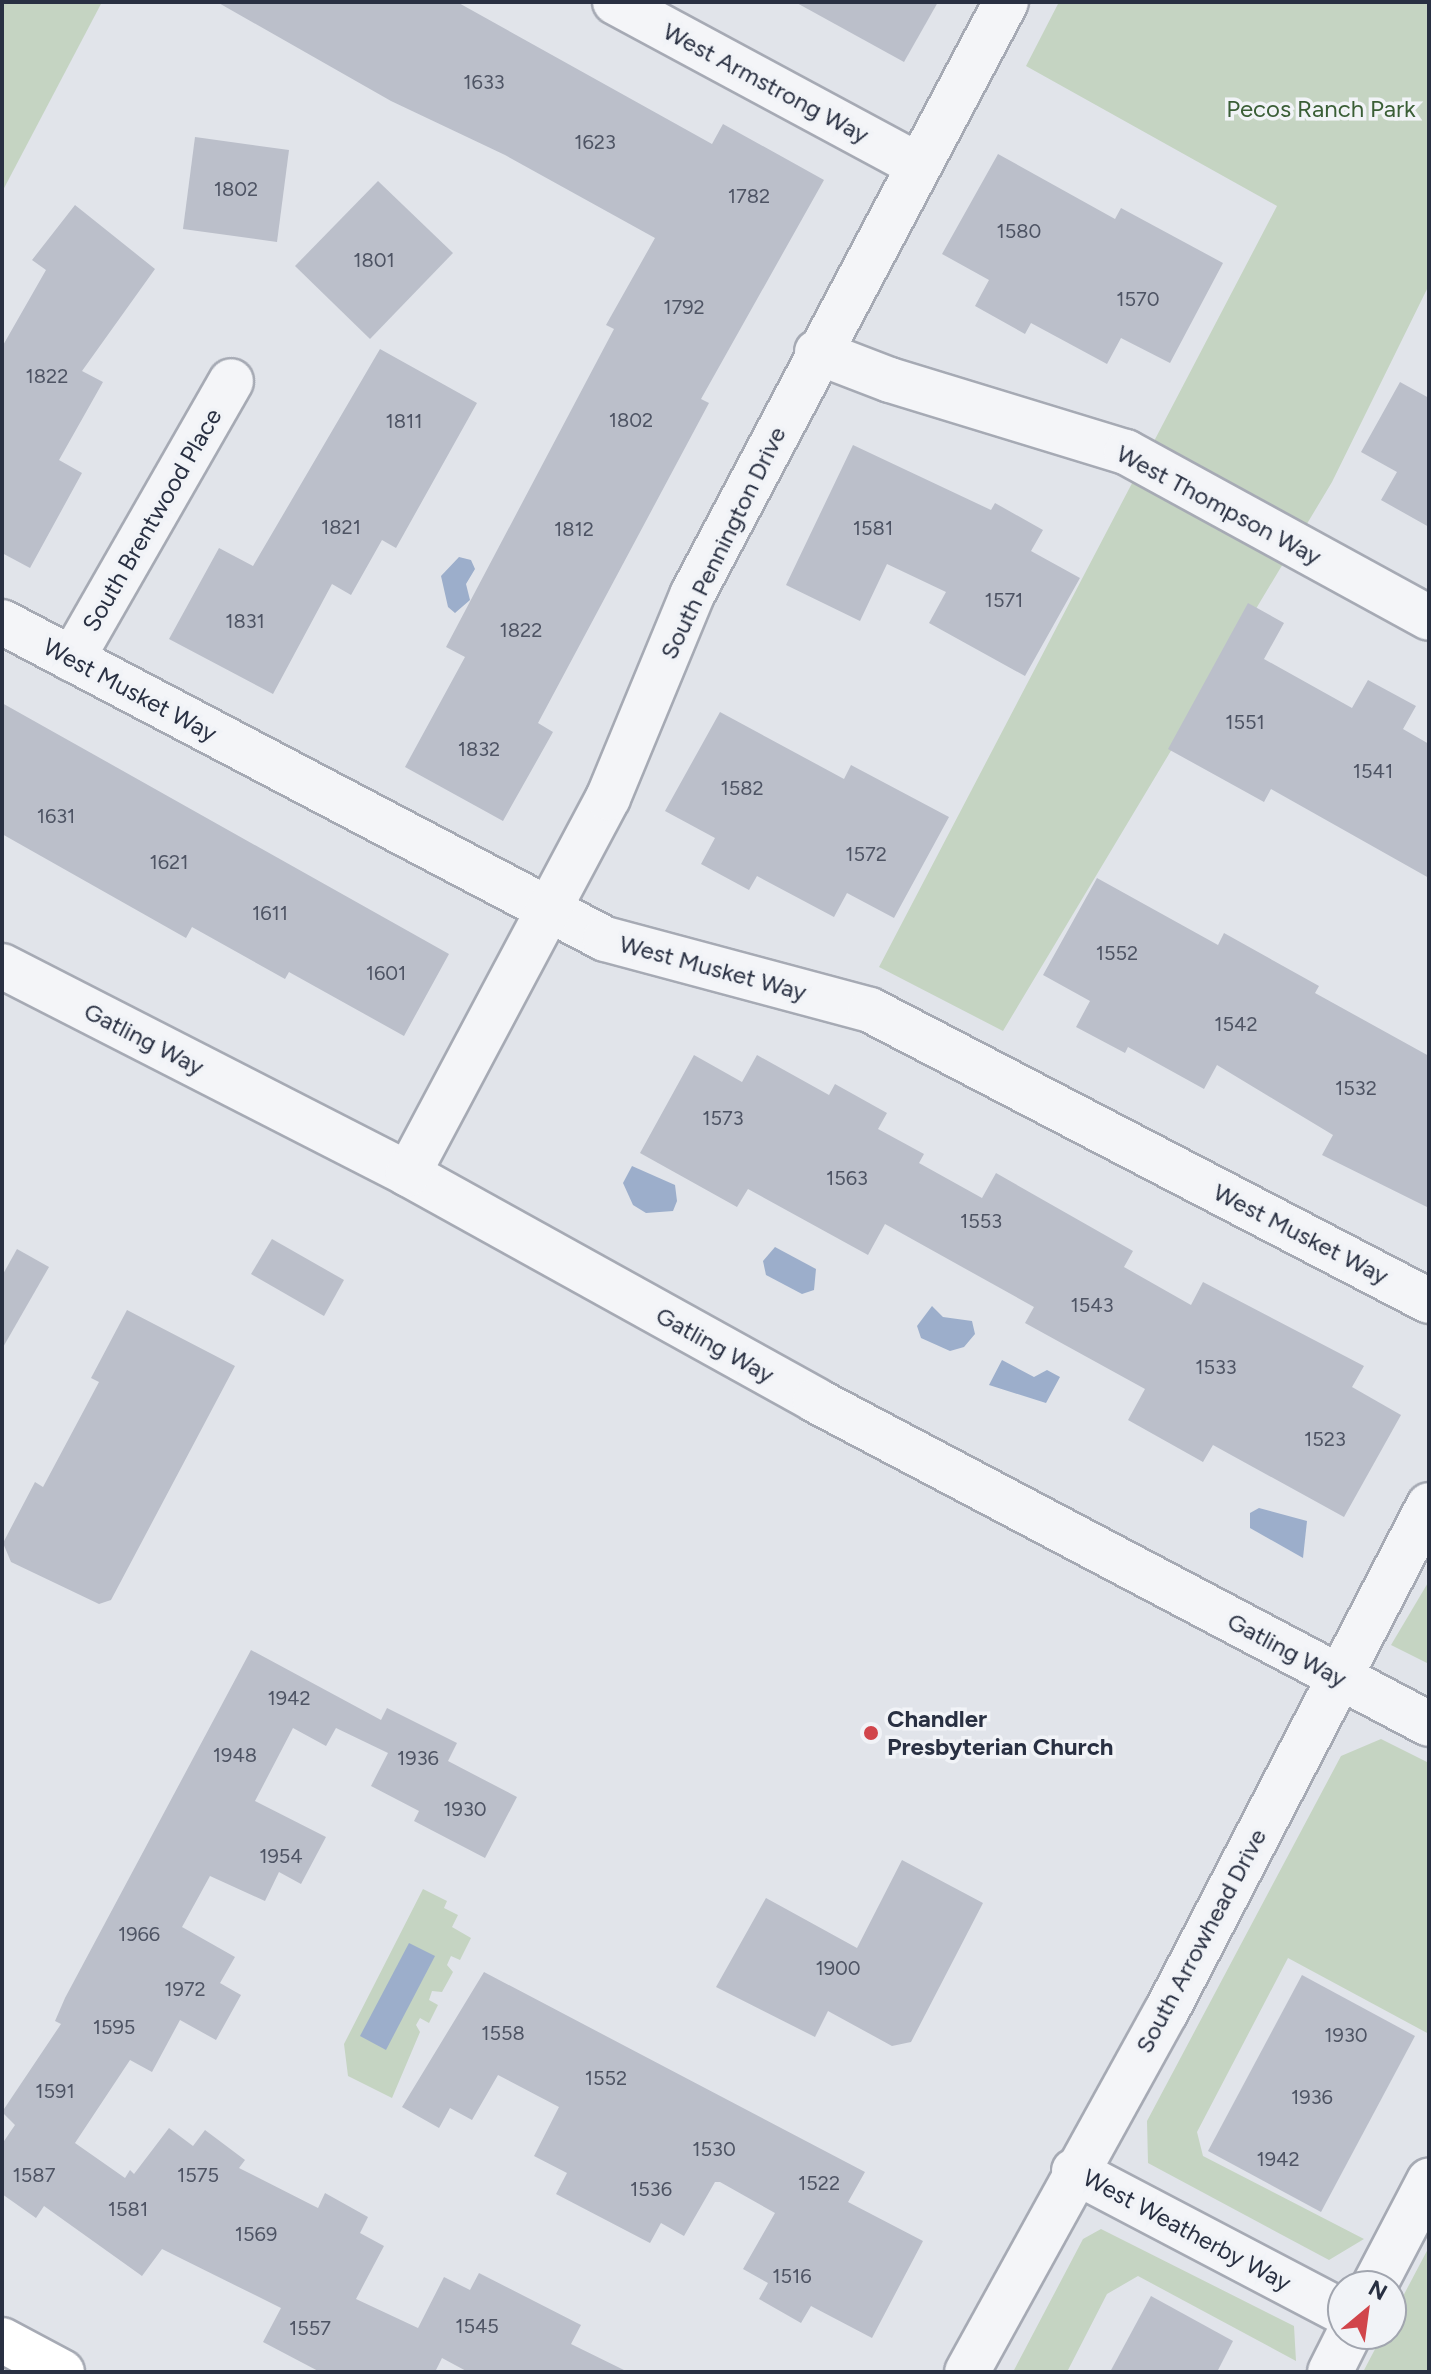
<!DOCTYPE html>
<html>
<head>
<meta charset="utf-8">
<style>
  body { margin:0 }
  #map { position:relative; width:1431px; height:2374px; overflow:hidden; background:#e1e4ea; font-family:Figtree,sans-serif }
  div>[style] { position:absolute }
  .green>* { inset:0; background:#c5d4c2 }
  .water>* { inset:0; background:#9caecb }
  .building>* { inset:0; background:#bbbfca }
  .roads { filter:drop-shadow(2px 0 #a6aab4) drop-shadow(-2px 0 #a6aab4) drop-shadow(0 2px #a6aab4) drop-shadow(0 -2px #a6aab4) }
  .minor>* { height:44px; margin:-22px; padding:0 22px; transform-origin:22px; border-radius:22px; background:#f4f5f8 }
  .major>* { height:44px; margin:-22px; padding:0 22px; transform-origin:22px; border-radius:22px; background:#fff }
  .dots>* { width:22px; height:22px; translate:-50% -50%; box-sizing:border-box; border:4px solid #f1f3f7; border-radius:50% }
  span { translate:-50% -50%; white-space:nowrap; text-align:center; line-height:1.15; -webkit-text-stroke:7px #f1f3f7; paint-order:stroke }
  .number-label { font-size:20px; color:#4e5464 }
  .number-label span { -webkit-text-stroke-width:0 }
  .street-label { font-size:24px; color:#293042 }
  .park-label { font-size:24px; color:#3a5e36 }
  .poi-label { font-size:24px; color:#293042; font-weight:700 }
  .left { translate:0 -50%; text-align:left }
  .frame { position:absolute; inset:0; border:4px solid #293042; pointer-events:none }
  .north { position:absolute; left:1327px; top:2270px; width:80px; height:80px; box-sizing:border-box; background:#f1f3f7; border:2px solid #a1a5af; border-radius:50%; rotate:29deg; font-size:22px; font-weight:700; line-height:32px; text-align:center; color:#293042 }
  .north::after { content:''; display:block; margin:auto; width:28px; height:36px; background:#d1454b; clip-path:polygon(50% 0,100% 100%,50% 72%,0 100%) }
</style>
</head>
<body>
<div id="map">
  <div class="green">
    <i style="clip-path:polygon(2px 2px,102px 2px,2px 192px)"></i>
    <i style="clip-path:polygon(1059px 2px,1429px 2px,1429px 285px,1332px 482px,1003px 1031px,879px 967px,1277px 206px,1026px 66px)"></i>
    <i style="clip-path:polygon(1429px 1581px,1429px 1664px,1391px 1645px)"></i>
    <i style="clip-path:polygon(1381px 1739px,1429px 1763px,1429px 2034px,1288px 1958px,1197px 2132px,1203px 2156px,1364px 2239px,1329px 2260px,1148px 2163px,1147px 2121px,1341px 1756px)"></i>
    <i style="clip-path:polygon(423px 1889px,447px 1901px,444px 1908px,458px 1915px,452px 1927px,471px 1938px,460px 1960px,451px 1956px,447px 1965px,453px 1972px,442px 1992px,432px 1991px,429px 2000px,438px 2005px,429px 2023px,420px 2018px,416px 2025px,420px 2032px,392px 2098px,348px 2076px,344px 2044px)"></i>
    <i style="clip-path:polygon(1101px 2229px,1294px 2326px,1296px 2361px,1138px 2276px,1107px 2294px,1067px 2372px,1013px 2372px,1083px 2239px)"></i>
    <i style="clip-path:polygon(1429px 2247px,1429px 2372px,1363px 2372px,1383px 2334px,1391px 2334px,1391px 2319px)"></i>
  </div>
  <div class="water">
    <i style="clip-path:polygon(459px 557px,471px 560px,475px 569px,466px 584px,470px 600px,455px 613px,448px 607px,441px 576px)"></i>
    <i style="clip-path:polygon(632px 1166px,675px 1185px,677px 1201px,673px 1211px,646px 1213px,633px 1205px,623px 1183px)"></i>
    <i style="clip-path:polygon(775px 1247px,816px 1269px,814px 1290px,802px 1294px,766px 1275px,763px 1261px)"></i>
    <i style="clip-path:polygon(932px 1306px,943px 1317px,972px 1321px,975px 1334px,964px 1347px,950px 1351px,921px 1338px,917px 1326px)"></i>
    <i style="clip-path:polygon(1002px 1360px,1034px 1377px,1047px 1370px,1060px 1377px,1046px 1403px,989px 1385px)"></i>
    <i style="clip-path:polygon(1259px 1508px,1307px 1521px,1303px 1558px,1250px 1528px,1250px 1513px)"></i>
    <i style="clip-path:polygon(409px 1943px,435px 1956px,386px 2050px,360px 2036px)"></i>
  </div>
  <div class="building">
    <i style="clip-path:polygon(217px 2px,457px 2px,712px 144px,723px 124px,824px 180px,701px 399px,709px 403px,538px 723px,553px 732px,503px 821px,405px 767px,465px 657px,446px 647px,614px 329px,606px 325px,655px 238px,505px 155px,391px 101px)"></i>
    <i style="clip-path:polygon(795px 2px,938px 2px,904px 62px)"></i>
    <i style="clip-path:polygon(195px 137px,289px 150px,277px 242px,183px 229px)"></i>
    <i style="clip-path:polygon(998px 154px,1115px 219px,1121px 208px,1223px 263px,1170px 363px,1121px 338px,1107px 364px,1031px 323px,1025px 334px,975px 306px,989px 280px,942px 254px)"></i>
    <i style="clip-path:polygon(378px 181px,453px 253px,370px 339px,295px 266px)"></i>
    <i style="clip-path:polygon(75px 205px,155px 269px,82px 371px,103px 382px,59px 460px,82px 473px,30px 568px,2px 553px,2px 347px,46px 270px,32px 260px)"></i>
    <i style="clip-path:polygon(380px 349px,477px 403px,396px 548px,382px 540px,351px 595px,332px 584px,273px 694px,169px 639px,219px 548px,253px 566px)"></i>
    <i style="clip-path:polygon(1400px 382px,1429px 398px,1429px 527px,1381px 500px,1397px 472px,1361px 452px)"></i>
    <i style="clip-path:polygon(853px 445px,991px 510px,995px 503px,1043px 530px,1031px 551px,1080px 578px,1025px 676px,929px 623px,946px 592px,887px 564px,860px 621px,786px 585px)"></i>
    <i style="clip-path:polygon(1248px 603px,1284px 623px,1264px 659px,1352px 708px,1368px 680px,1416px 706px,1403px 729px,1429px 744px,1429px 878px,1271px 789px,1264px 802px,1168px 749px)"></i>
    <i style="clip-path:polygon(2px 703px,449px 954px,404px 1036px,289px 972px,285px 979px,192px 927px,186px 938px,2px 834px)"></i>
    <i style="clip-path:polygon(720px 712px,844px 779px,851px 765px,949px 817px,894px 918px,847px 893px,834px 917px,757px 876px,749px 890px,701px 864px,715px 838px,665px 811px)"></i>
    <i style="clip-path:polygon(1097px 878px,1218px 945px,1224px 933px,1319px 986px,1315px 993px,1429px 1056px,1429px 1208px,1322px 1155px,1333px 1135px,1217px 1065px,1204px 1089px,1128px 1047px,1125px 1053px,1076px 1027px,1090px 1001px,1043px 975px)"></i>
    <i style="clip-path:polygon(694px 1055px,742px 1082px,757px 1055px,829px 1095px,835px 1084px,887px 1113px,878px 1129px,924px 1154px,919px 1163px,982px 1198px,996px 1173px,1133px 1251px,1124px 1267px,1191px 1305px,1203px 1282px,1364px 1366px,1352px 1387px,1401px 1415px,1344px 1517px,1213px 1445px,1203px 1462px,1128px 1420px,1145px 1389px,1025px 1323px,1034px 1307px,885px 1224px,868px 1255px,748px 1189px,737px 1207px,640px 1153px)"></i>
    <i style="clip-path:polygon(272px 1239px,344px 1280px,324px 1316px,251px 1274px)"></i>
    <i style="clip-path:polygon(17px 1249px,49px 1267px,2px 1349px,2px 1276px)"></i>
    <i style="clip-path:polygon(127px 1310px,235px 1366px,111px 1600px,99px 1604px,11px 1562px,3px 1543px,35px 1482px,43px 1487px,99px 1382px,91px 1378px)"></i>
    <i style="clip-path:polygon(251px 1650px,381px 1720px,387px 1708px,457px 1743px,448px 1761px,517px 1797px,485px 1858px,414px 1821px,419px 1811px,371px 1786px,388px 1753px,336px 1728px,326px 1746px,293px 1728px,255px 1801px,326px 1837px,301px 1884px,279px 1872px,265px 1901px,210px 1876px,182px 1927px,235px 1957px,220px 1983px,241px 1995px,216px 2040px,180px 2020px,152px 2072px,130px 2060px,75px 2143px,125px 2178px,130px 2170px,134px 2174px,169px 2128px,193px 2146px,205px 2130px,245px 2160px,239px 2168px,318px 2208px,325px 2193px,368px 2217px,360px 2233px,384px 2246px,356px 2299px,418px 2328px,444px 2277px,470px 2290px,479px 2273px,581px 2325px,571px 2344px,628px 2372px,468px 2372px,442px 2358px,435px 2372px,320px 2372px,263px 2342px,281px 2308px,162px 2249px,142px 2276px,44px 2206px,36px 2218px,2px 2194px,2px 2144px,15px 2125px,2px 2112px,61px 2024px,55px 2021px,65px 1998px)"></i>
    <i style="clip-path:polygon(902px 1860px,983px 1903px,911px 2042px,892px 2046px,828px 2011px,815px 2037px,716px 1987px,766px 1898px,857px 1948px)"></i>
    <i style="clip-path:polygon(484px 1972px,865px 2172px,848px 2202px,923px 2241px,872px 2338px,811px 2306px,801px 2323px,759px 2299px,768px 2283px,743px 2269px,775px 2213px,720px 2182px,715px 2182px,684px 2236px,661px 2223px,650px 2243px,556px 2194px,567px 2173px,534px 2156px,559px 2107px,498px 2075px,472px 2120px,450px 2108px,439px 2128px,402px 2107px)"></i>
    <i style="clip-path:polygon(1302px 1975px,1415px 2036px,1321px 2212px,1208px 2151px)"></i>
    <i style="clip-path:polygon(1151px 2296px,1233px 2341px,1217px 2372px,1110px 2372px)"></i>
  </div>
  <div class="roads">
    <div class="minor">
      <i style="left:615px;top:2px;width:342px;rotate:28.3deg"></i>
      <i style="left:817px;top:352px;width:78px;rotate:21deg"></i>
      <i style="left:890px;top:380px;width:247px;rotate:17deg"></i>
      <i style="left:1126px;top:452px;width:345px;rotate:28.7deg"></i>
      <i style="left:2px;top:622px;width:681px;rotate:27.73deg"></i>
      <i style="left:605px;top:939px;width:274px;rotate:15deg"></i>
      <i style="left:870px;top:1010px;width:630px;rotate:27.5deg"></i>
      <i style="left:72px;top:659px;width:320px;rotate:-60.2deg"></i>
      <i style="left:2px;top:966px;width:456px;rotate:27.1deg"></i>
      <i style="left:408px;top:1174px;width:466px;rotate:29deg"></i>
      <i style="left:815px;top:1400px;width:694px;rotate:27.82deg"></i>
      <i style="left:408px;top:1174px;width:426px;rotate:-62deg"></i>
      <i style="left:608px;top:798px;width:220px;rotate:-67.5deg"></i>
      <i style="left:692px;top:595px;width:671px;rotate:-62.1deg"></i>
      <i style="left:1074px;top:2171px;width:304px;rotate:27.7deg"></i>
      <i style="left:1374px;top:2286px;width:119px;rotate:-62.4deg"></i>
      <i style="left:967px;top:2372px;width:411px;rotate:-61.1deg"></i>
      <i style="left:1166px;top:2012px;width:571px;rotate:-62.58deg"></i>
      <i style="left:1330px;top:2372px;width:42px;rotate:-63.4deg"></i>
    </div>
    <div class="major">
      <i style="left:2px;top:2340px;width:68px;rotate:28.1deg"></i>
    </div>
  </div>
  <div class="dots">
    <i style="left:871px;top:1733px;background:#d1454b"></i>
  </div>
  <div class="number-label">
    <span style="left:484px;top:82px">1633</span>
    <span style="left:595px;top:142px">1623</span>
    <span style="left:236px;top:189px">1802</span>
    <span style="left:749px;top:196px">1782</span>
    <span style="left:1019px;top:231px">1580</span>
    <span style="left:374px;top:260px">1801</span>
    <span style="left:1138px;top:299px">1570</span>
    <span style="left:684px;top:307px">1792</span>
    <span style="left:47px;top:376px">1822</span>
    <span style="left:631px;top:420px">1802</span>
    <span style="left:404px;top:421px">1811</span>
    <span style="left:341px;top:527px">1821</span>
    <span style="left:873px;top:528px">1581</span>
    <span style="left:574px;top:529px">1812</span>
    <span style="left:1004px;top:600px">1571</span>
    <span style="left:245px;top:621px">1831</span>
    <span style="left:521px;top:630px">1822</span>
    <span style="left:1245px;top:722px">1551</span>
    <span style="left:479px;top:749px">1832</span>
    <span style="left:1373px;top:771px">1541</span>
    <span style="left:742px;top:788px">1582</span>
    <span style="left:56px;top:816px">1631</span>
    <span style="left:866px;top:854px">1572</span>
    <span style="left:169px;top:862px">1621</span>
    <span style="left:270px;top:913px">1611</span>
    <span style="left:1117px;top:953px">1552</span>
    <span style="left:386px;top:973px">1601</span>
    <span style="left:1236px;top:1024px">1542</span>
    <span style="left:1356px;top:1088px">1532</span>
    <span style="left:723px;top:1118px">1573</span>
    <span style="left:847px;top:1178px">1563</span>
    <span style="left:981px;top:1221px">1553</span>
    <span style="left:1092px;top:1305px">1543</span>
    <span style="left:1216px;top:1367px">1533</span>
    <span style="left:1325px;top:1439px">1523</span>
    <span style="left:289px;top:1698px">1942</span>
    <span style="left:235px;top:1755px">1948</span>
    <span style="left:418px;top:1758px">1936</span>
    <span style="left:465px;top:1809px">1930</span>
    <span style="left:281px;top:1856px">1954</span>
    <span style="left:139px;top:1934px">1966</span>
    <span style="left:838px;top:1968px">1900</span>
    <span style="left:185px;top:1989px">1972</span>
    <span style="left:114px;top:2027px">1595</span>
    <span style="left:503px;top:2033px">1558</span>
    <span style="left:1346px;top:2035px">1930</span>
    <span style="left:606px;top:2078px">1552</span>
    <span style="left:55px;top:2091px">1591</span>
    <span style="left:1312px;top:2097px">1936</span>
    <span style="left:714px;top:2149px">1530</span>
    <span style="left:1278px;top:2159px">1942</span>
    <span style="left:34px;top:2175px">1587</span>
    <span style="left:198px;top:2175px">1575</span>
    <span style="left:819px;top:2183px">1522</span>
    <span style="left:651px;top:2189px">1536</span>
    <span style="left:128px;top:2209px">1581</span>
    <span style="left:256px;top:2234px">1569</span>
    <span style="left:792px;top:2276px">1516</span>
    <span style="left:477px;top:2326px">1545</span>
    <span style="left:310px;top:2328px">1557</span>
  </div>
  <div class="street-label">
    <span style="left:766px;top:83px;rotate:28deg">West Armstrong Way</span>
    <span style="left:1219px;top:505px;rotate:28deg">West Thompson Way</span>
    <span style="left:152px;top:520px;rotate:-60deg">South Brentwood Place</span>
    <span style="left:723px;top:543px;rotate:-64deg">South Pennington Drive</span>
    <span style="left:130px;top:690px;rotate:28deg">West Musket Way</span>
    <span style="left:713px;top:968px;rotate:15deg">West Musket Way</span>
    <span style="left:144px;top:1039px;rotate:27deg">Gatling Way</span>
    <span style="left:1301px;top:1234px;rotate:27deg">West Musket Way</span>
    <span style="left:715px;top:1345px;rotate:29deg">Gatling Way</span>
    <span style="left:1287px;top:1650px;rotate:28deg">Gatling Way</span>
    <span style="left:1201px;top:1941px;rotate:-62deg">South Arrowhead Drive</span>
    <span style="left:1187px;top:2230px;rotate:28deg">West Weatherby Way</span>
  </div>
  <div class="park-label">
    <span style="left:1321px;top:109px">Pecos Ranch Park</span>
  </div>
  <div class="poi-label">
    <span class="left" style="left:887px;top:1733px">Chandler<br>Presbyterian Church</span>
  </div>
  <div class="frame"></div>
  <div class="north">N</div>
</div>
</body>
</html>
